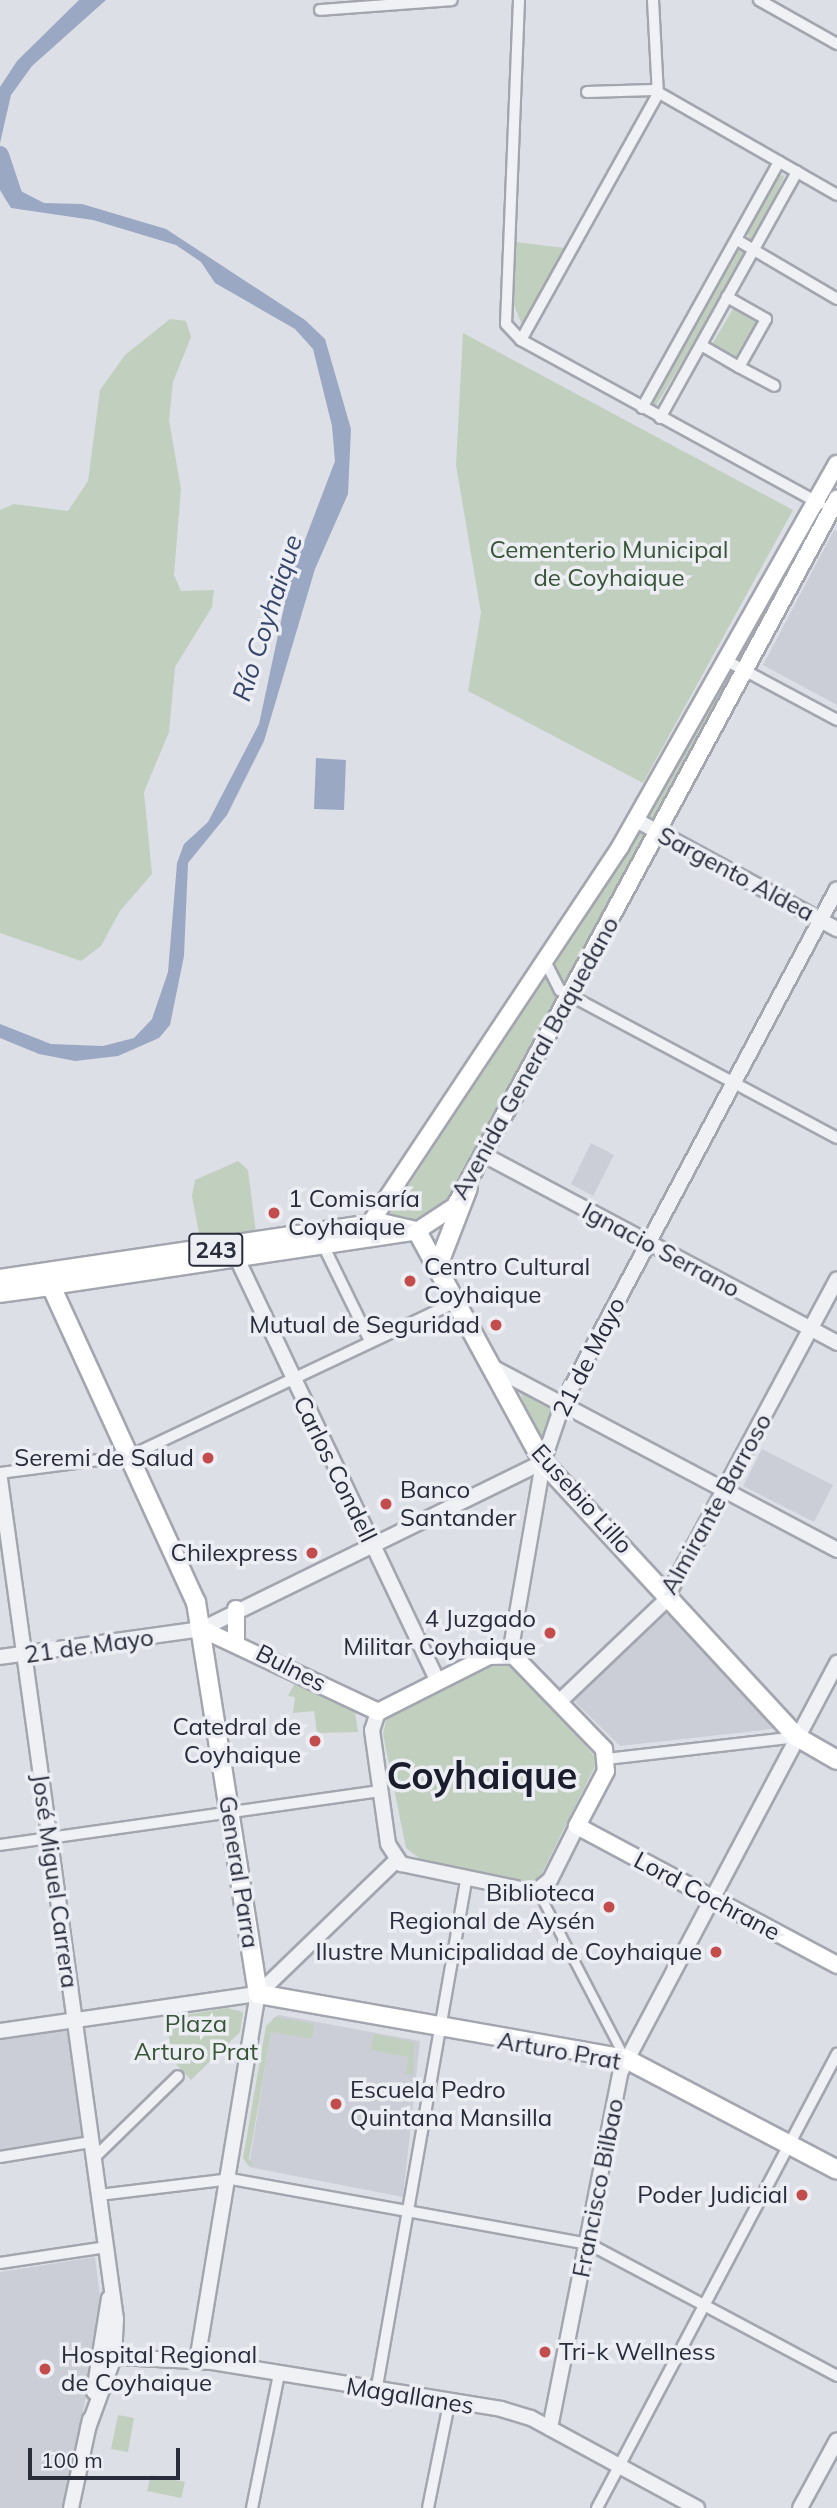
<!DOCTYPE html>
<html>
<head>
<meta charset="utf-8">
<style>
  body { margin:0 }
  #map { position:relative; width:837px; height:2508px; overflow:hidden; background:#dddfe6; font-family:Mulish,sans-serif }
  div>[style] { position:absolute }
  .built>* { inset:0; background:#ccced7 }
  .green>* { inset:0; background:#c1cfbf }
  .water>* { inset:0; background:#9ba8c3 }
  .river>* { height:18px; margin:-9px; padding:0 9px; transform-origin:9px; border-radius:9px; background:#9ba8c3 }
  .roads { filter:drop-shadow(2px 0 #a3a6af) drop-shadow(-2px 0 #a3a6af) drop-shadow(0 2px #a3a6af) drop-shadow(0 -2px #a3a6af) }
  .pedestrian>* { height:8px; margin:-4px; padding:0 4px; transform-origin:4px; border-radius:4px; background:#f0f1f5 }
  .minor>* { height:10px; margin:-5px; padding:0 5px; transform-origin:5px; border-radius:5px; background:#f0f1f5 }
  .tertiary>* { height:14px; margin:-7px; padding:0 7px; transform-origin:7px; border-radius:7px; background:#f0f1f5 }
  .secondary>* { height:16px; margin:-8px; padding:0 8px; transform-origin:8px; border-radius:8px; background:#fff }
  .primary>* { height:18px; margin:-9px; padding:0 9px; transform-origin:9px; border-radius:9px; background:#fff }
  .dots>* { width:19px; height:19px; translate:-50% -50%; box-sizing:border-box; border:4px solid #eceef4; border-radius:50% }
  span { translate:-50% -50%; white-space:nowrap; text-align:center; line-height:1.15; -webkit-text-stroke:7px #eceef4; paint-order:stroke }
  .shield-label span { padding:2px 5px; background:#eceef4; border:2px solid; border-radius:5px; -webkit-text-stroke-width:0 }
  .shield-label { font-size:23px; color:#282c3b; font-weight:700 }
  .park-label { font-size:24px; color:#385637 }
  .street-label { font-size:24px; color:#282c3b }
  .poi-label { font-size:24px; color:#282c3b }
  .left { translate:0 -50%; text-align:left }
  .right { translate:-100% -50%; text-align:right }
  .water-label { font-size:26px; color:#36456b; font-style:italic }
  .town-label { font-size:38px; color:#1a1d2c; font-weight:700 }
  .scale { position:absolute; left:28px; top:2448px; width:152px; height:32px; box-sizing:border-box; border:4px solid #282c3b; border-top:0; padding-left:9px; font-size:21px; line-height:24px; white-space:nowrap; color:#282c3b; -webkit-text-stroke:5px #eceef4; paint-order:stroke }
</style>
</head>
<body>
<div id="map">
  <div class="built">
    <i style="clip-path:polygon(834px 530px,837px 531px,837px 705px,763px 665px)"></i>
    <i style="clip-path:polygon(591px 1143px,614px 1155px,593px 1196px,571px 1184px)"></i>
    <i style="clip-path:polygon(762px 1449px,833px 1485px,814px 1522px,743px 1486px)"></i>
    <i style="clip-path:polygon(671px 1603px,781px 1728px,620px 1746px,571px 1698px)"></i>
    <i style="clip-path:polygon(279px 2015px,420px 2041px,403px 2197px,249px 2167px,273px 2018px)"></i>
    <i style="clip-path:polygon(68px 2027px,84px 2137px,0 2150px,0 2035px)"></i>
    <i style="clip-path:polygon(95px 2257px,102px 2314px,64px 2508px,0 2508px,0 2272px)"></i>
  </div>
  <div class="green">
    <i style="clip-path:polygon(785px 175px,754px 240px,749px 239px,747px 232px,778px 176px)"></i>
    <i style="clip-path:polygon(515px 242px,565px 248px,522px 325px,512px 300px)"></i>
    <i style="clip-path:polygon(742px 250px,745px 257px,654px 409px,649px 400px,735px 251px)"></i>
    <i style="clip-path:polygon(736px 304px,761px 320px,739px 360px,711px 346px)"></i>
    <i style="clip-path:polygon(170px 319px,186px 321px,191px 337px,173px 382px,169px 420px,181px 489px,174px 575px,181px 591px,214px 590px,212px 607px,175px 667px,169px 732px,144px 792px,152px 874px,120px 911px,101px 946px,81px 961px,0 933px,0 510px,14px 504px,68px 511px,88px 481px,100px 390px,125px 355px)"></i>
    <i style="clip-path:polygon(463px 333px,793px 510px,643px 783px,468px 691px,481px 613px,456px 465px)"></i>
    <i style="clip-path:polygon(814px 524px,456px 1196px,419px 1223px,385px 1221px,634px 841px)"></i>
    <i style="clip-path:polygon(238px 1161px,248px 1170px,257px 1241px,202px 1249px,192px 1196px,195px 1180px)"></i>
    <i style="clip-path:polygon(520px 1391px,554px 1408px,542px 1440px,528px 1417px)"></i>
    <i style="clip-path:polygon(497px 1662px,516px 1667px,598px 1760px,541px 1875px,528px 1884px,425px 1863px,406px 1848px,383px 1734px,387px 1716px)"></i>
    <i style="clip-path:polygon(296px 1681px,355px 1711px,358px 1732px,317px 1733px,314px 1711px,293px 1713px,295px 1697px,288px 1696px)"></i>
    <i style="clip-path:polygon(227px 2008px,243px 2012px,240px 2032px,191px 2080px,173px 2061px,166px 2018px)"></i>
    <i style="clip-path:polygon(276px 2017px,314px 2024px,312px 2039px,271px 2032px,249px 2159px,255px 2167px,249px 2166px,243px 2158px,266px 2026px)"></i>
    <i style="clip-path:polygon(374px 2034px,414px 2042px,413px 2075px,406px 2074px,409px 2057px,371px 2050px)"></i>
    <i style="clip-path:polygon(118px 2415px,134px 2418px,128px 2452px,111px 2449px)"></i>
    <i style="clip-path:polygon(151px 2475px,185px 2482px,181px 2498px,147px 2491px)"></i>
  </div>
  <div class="water">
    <i style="clip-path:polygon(79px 0,106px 0,32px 66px,11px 95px,0 143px,0 87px,17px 61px)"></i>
    <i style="clip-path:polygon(0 167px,11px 186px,44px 203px,82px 204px,166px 229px,305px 320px,325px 339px,351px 429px,348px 494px,315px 569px,264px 741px,227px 815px,188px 863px,184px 956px,170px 1025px,159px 1038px,118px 1056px,75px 1061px,39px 1054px,0 1038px,0 1024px,51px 1044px,103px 1046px,134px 1038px,152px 1019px,168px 972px,177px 863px,184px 844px,208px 822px,259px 724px,290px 579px,335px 461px,332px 426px,313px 349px,295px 329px,215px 283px,201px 262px,176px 245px,93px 220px,11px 208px,0 190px)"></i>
    <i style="clip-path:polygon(316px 758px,346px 760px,344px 810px,314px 809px)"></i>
  </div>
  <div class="river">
    <i style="left:0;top:155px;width:41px;rotate:71.6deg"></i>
  </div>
  <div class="roads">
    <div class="pedestrian">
      <i style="left:538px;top:1891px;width:186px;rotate:62.5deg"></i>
    </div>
    <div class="minor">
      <i style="left:519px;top:0;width:324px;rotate:92.3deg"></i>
      <i style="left:506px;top:324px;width:22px;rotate:47deg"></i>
      <i style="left:521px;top:340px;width:341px;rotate:28.7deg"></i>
      <i style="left:653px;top:0;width:94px;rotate:87deg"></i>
      <i style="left:759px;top:0;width:90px;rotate:29.4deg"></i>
      <i style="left:320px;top:10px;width:132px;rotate:-4.3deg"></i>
      <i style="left:587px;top:92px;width:67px;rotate:-1.7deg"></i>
      <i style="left:654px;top:90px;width:211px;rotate:29.8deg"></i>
      <i style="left:737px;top:240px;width:116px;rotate:30.5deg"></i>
      <i style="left:521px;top:340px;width:282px;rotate:-60.9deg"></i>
      <i style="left:701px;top:345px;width:44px;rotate:30.1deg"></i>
      <i style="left:739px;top:367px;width:55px;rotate:-60.6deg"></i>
      <i style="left:766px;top:319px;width:45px;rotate:-150.6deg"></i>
      <i style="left:739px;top:367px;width:40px;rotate:28deg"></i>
      <i style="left:642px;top:408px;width:282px;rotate:-60.9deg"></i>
      <i style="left:660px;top:418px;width:282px;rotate:-60.9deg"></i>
      <i style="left:727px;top:661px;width:125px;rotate:28.2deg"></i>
      <i style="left:545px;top:961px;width:33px;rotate:63deg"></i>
      <i style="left:560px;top:990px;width:314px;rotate:28.1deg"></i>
      <i style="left:323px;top:1245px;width:107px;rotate:63.9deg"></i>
      <i style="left:0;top:1473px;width:131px;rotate:-7.5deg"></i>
      <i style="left:130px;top:1456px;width:363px;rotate:-25.3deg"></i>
      <i style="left:607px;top:1759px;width:191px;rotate:-6.6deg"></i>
      <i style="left:0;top:1845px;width:384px;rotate:-8.1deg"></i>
      <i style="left:0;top:2157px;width:92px;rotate:-9.4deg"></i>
      <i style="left:94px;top:2158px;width:117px;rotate:-44.3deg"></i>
      <i style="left:99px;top:2195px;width:133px;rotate:-6.9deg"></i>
      <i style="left:231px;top:2179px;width:364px;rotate:10.3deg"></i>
      <i style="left:589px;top:2244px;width:281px;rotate:28deg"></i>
      <i style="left:0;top:2263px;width:108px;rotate:-8.5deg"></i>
      <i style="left:376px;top:2392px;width:519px;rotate:-80.01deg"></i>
      <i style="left:252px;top:2508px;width:137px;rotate:-78.6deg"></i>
      <i style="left:428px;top:2508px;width:106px;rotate:-78.6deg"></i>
      <i style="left:597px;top:2508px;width:514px;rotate:-62.14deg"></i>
    </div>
    <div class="tertiary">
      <i style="left:636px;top:820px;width:229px;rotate:28.5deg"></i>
      <i style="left:486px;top:1156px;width:398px;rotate:28deg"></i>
      <i style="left:233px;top:1250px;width:477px;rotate:64.6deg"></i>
      <i style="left:492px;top:1367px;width:391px;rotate:27.9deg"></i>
      <i style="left:0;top:1479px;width:848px;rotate:82.14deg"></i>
      <i style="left:116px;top:2319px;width:38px;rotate:93deg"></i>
      <i style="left:114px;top:2357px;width:76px;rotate:110.1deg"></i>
      <i style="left:510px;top:1654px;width:195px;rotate:-80.2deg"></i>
      <i style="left:543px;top:1462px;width:62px;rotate:-71.3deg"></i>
      <i style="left:563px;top:1403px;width:582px;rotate:-61.94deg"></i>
      <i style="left:0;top:1657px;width:204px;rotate:-7.9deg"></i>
      <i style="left:202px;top:1629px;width:380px;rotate:-26.1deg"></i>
      <i style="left:560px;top:1701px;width:144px;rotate:-43.6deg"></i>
      <i style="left:664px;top:1602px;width:366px;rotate:-61.8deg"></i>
      <i style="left:378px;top:1712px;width:19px;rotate:108deg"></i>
      <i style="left:372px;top:1730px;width:115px;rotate:82deg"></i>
      <i style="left:388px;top:1844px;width:24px;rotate:57deg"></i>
      <i style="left:401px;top:1864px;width:137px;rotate:11.8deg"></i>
      <i style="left:535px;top:1892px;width:19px;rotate:-39deg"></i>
      <i style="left:550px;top:1880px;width:60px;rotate:-63.4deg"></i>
      <i style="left:0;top:2031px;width:261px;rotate:-8.2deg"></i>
      <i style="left:258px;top:1994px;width:193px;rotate:-44deg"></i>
      <i style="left:100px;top:2356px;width:112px;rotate:3.1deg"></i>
      <i style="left:212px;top:2362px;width:293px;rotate:9.2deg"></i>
      <i style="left:501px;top:2409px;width:31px;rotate:17deg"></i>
      <i style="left:531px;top:2418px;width:189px;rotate:28.5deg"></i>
      <i style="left:197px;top:2361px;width:372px;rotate:-80.6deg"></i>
      <i style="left:94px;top:2392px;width:95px;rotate:-80.9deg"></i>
      <i style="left:550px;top:2428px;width:364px;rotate:-78.8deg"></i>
      <i style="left:621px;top:2071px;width:462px;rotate:-62.1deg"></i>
      <i style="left:71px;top:2508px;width:91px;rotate:-77.9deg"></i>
      <i style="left:800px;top:2508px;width:77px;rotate:-61.4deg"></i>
    </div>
    <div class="secondary">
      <i style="left:369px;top:1225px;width:454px;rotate:-56.4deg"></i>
      <i style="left:620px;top:847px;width:440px;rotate:-60.5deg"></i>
      <i style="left:51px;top:1286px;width:370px;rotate:-8.5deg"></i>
      <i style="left:417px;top:1231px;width:45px;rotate:-33.3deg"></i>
      <i style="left:455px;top:1206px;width:804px;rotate:-61.62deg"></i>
      <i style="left:202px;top:1629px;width:195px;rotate:25.2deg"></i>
      <i style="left:378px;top:1712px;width:124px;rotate:-26.8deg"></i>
      <i style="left:489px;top:1656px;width:24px;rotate:-2deg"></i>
      <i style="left:513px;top:1655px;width:131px;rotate:45.9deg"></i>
      <i style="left:604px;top:1749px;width:22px;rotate:85deg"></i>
      <i style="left:606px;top:1771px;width:62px;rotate:117.8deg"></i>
      <i style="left:577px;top:1826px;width:295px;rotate:28.1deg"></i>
      <i style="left:236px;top:1641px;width:32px;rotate:-90deg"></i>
    </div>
    <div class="primary">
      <i style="left:439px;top:1263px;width:80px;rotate:-68.9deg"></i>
      <i style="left:0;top:1279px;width:385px;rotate:-8.4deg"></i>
      <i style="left:381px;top:1223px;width:37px;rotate:13deg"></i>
      <i style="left:417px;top:1231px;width:263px;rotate:61.4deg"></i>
      <i style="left:543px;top:1462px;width:374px;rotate:47.3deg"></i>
      <i style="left:797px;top:1737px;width:46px;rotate:29.9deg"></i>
      <i style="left:51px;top:1286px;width:348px;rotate:65.4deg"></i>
      <i style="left:196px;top:1602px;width:397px;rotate:81deg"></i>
      <i style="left:258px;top:1994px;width:374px;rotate:10deg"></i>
      <i style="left:626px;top:2059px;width:238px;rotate:27.7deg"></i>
      <i style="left:0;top:1293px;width:51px;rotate:-7.8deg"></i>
    </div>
  </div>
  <div class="dots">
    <i style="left:274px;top:1213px;background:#c24d4c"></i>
    <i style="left:410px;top:1281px;background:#c24d4c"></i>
    <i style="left:496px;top:1325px;background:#c24d4c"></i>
    <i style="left:208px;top:1458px;background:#c24d4c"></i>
    <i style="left:386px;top:1504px;background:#c24d4c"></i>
    <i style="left:312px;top:1553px;background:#c24d4c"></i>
    <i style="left:550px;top:1633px;background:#c24d4c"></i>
    <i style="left:315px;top:1741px;background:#c24d4c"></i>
    <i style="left:609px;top:1907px;background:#c24d4c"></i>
    <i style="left:716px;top:1952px;background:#c24d4c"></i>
    <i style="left:336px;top:2104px;background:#c24d4c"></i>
    <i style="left:802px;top:2195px;background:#c24d4c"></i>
    <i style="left:545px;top:2352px;background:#c24d4c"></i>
    <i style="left:45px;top:2369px;background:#c24d4c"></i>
  </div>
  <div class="shield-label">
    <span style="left:216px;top:1250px">243</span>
  </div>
  <div class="park-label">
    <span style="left:609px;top:564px">Cementerio Municipal<br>de Coyhaique</span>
    <span style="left:196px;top:2038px">Plaza<br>Arturo Prat</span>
  </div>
  <div class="street-label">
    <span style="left:736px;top:874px;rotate:28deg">Sargento Aldea</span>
    <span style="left:535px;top:1058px;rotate:-61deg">Avenida General Baquedano</span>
    <span style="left:661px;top:1250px;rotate:28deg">Ignacio Serrano</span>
    <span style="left:589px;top:1357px;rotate:-63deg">21 de Mayo</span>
    <span style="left:335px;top:1469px;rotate:64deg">Carlos Condell</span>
    <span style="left:582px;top:1499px;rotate:48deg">Eusebio Lillo</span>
    <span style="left:716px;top:1504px;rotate:-61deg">Almirante Barroso</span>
    <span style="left:89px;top:1646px;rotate:-8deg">21 de Mayo</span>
    <span style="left:291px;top:1668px;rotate:27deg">Bulnes</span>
    <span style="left:239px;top:1872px;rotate:81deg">General Parra</span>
    <span style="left:55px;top:1881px;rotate:82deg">José Miguel Carrera</span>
    <span style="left:707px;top:1896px;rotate:28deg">Lord Cochrane</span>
    <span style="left:559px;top:2051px;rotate:10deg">Arturo Prat</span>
    <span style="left:598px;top:2188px;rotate:-79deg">Francisco Bilbao</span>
    <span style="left:410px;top:2396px;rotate:9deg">Magallanes</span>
  </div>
  <div class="poi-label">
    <span class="left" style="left:288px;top:1213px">1 Comisaría<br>Coyhaique</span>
    <span class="left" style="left:424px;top:1281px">Centro Cultural<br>Coyhaique</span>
    <span class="right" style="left:480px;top:1325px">Mutual de Seguridad</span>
    <span class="right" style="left:194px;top:1458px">Seremi de Salud</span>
    <span class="left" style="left:400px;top:1504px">Banco<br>Santander</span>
    <span class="right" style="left:298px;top:1553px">Chilexpress</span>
    <span class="right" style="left:536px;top:1633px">4 Juzgado<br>Militar Coyhaique</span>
    <span class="right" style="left:301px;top:1741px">Catedral de<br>Coyhaique</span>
    <span class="right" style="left:595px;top:1907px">Biblioteca<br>Regional de Aysén</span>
    <span class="right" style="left:702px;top:1952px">Ilustre Municipalidad de Coyhaique</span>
    <span class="left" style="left:350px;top:2104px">Escuela Pedro<br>Quintana Mansilla</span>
    <span class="right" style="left:788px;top:2195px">Poder Judicial</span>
    <span class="left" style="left:559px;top:2352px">Tri-k Wellness</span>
    <span class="left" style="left:61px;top:2369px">Hospital Regional<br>de Coyhaique</span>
  </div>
  <div class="water-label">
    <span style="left:267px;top:618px;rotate:-72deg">Río Coyhaique</span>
  </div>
  <div class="town-label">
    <span style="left:482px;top:1776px">Coyhaique</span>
  </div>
  <div class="scale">100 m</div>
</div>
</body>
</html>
